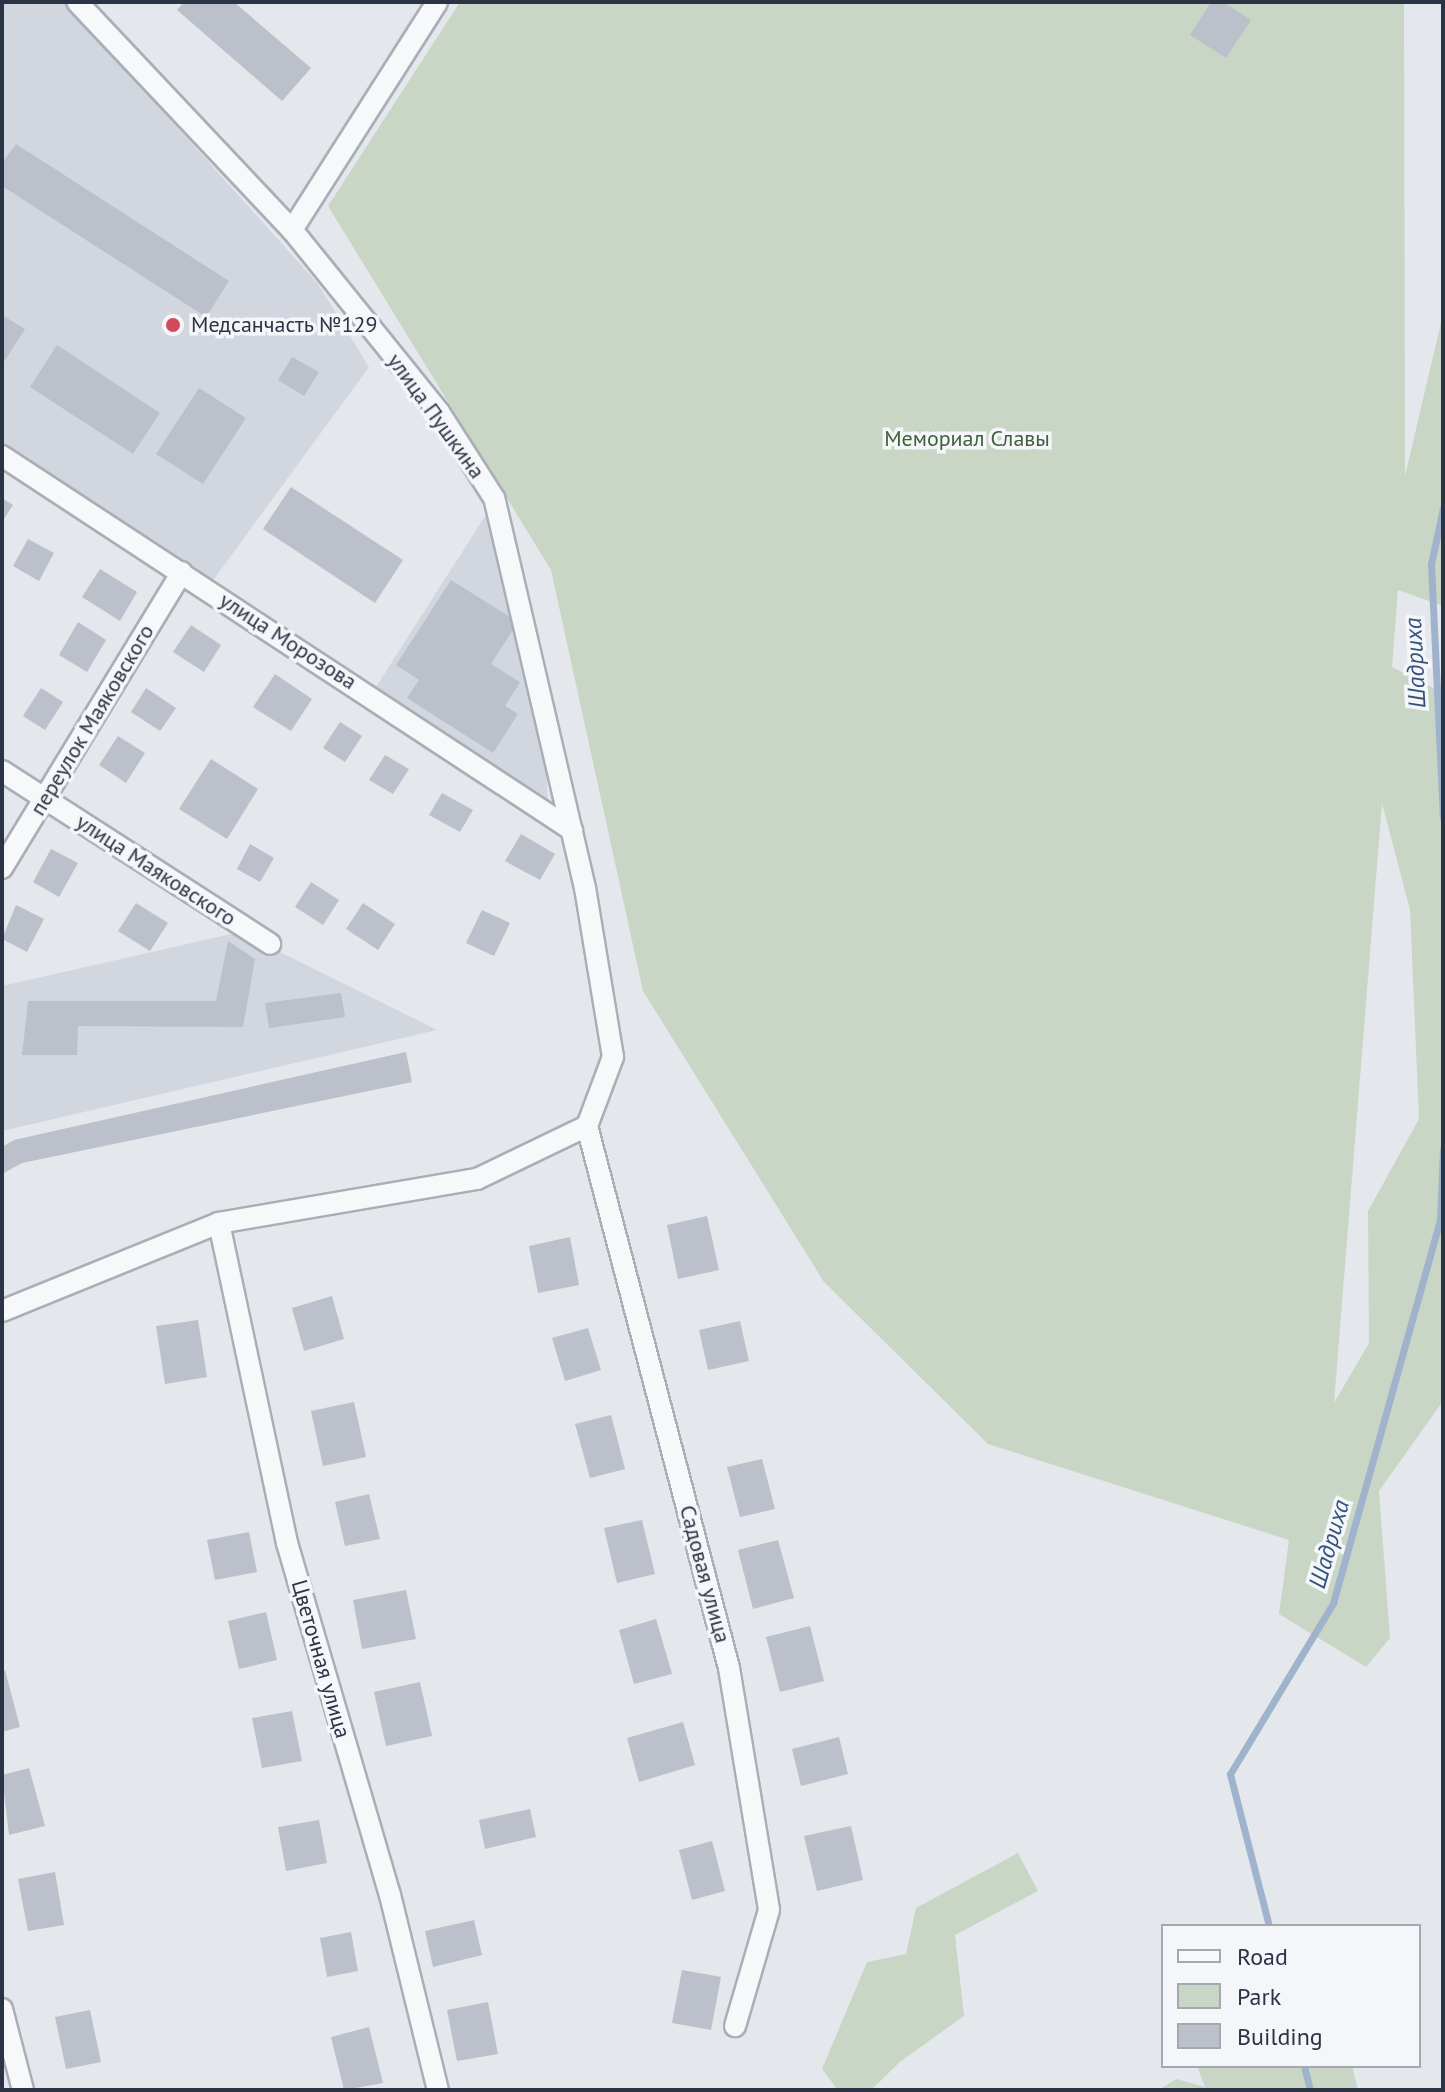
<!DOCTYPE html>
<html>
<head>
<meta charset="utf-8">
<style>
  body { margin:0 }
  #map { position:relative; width:1445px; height:2092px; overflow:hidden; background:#e4e7ec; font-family:"PT Sans",sans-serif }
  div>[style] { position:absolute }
  .built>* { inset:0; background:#d2d6de }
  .green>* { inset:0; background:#c9d6c5 }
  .stream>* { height:7px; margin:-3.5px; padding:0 3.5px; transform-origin:3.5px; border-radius:3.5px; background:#9fb4cc }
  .building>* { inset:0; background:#bbc0ca }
  .roads { filter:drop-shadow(2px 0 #a9aeb7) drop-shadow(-2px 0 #a9aeb7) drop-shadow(0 2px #a9aeb7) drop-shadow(0 -2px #a9aeb7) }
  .street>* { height:20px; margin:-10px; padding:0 10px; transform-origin:10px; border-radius:10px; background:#f7f8fa }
  .dots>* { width:22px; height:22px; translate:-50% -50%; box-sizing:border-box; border:4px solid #f4f6f9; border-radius:50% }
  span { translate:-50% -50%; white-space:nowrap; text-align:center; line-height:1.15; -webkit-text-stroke:7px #f4f6f9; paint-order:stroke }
  .poi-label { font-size:22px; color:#2b3445 }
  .left { translate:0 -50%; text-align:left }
  .street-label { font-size:22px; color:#2b3445 }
  .park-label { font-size:22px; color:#3f6138 }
  .water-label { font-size:24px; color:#34527a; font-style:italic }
  .frame { position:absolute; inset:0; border:4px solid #2b3445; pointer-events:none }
  .legend { position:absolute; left:1161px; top:1924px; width:260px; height:144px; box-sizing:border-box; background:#f4f6f9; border:2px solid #a4a8b1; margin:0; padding:10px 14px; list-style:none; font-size:24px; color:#2b3445 }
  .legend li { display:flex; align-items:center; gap:16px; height:40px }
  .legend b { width:40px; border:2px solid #a4a8b1 }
</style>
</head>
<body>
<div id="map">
  <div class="built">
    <i style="clip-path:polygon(2px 2px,65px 2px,318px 284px,369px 367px,211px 583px,2px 455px)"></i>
    <i style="clip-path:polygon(489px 510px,543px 724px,548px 803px,376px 687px)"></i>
    <i style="clip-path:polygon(240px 932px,437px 1030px,2px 1131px,2px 986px)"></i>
  </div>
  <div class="green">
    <i style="clip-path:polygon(evenodd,460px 2px,1404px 2px,1405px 476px,1443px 314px,1443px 606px,1398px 590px,1392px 667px,1443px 693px,1443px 1401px,1379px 1491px,1390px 1638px,1366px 1667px,1279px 1614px,1289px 1540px,988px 1444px,824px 1282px,643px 991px,551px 570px,328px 206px,460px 2px,1382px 803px,1410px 910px,1419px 1119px,1368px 1211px,1369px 1343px,1334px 1403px,1382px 803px)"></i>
    <i style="clip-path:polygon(1018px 1853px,1038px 1891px,955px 1935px,964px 2016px,901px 2061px,871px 2090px,838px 2090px,822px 2069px,867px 1962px,906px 1954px,916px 1908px)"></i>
    <i style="clip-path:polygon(1197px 2066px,1352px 2066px,1358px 2090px,1159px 2090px,1176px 2079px,1205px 2087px)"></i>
  </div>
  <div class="stream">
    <i style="left:1443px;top:508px;width:57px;rotate:102.1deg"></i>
    <i style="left:1431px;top:564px;width:253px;rotate:87.3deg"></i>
    <i style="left:1269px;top:1926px;width:157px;rotate:-104.4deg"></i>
    <i style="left:1230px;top:1774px;width:200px;rotate:-58.9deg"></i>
    <i style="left:1333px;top:1603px;width:397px;rotate:-74.4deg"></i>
    <i style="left:1440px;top:1221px;width:72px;rotate:-87.6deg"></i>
    <i style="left:1304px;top:2066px;width:25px;rotate:76deg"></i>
  </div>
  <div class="building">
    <i style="clip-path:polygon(184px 2px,234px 2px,311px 68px,282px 101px,177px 10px)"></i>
    <i style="clip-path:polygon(1211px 2px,1223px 2px,1251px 20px,1226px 58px,1190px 35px)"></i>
    <i style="clip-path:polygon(16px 144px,229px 281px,206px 317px,2px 186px,2px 163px)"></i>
    <i style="clip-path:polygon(2px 315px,25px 329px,2px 365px)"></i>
    <i style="clip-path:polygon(57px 345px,160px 413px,133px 454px,30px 387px)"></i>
    <i style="clip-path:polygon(292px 357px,319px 372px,304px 396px,278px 380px)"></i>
    <i style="clip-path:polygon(199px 388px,246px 418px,203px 484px,156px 454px)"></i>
    <i style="clip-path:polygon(291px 487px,403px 560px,375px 603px,263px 529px)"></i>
    <i style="clip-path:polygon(2px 498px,13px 505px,2px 522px)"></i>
    <i style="clip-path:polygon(28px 539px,54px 553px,39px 581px,13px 566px)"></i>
    <i style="clip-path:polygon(100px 569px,137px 592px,120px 621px,82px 597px)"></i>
    <i style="clip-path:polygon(451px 580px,518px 622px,491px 664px,520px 682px,505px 706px,518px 714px,493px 753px,407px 698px,419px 680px,396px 665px)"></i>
    <i style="clip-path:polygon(78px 622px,106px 640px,87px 672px,59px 655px)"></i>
    <i style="clip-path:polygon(191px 625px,221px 645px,204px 672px,173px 652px)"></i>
    <i style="clip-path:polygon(275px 674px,312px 699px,291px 731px,253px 707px)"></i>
    <i style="clip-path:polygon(41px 688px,63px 702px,45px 730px,23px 716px)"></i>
    <i style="clip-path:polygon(146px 688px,176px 708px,160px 731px,131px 712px)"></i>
    <i style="clip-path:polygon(340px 722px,362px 736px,345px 762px,323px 748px)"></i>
    <i style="clip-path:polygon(118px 736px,145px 753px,126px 783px,99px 765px)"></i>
    <i style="clip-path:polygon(385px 755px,409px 769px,393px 794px,369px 780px)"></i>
    <i style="clip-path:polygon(211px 759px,258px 789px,227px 839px,179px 809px)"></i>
    <i style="clip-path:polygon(442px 793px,473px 810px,460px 832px,429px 815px)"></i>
    <i style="clip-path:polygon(521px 834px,555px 854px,540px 880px,505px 861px)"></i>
    <i style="clip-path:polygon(250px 844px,274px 858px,260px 882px,237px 869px)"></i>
    <i style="clip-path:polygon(51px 849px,78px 863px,59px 897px,33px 882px)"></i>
    <i style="clip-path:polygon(311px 882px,339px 900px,323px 925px,295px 907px)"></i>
    <i style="clip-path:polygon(136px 903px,168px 923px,150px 951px,118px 931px)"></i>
    <i style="clip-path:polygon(363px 903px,395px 924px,378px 950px,346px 929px)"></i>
    <i style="clip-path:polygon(16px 905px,44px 919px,27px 952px,2px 939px)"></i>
    <i style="clip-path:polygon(482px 910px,510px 923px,494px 956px,466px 943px)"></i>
    <i style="clip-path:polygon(228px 941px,255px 959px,243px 1027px,78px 1026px,77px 1055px,22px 1055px,28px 1001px,216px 1001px)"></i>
    <i style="clip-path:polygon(341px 993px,345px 1017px,269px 1028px,265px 1003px)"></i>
    <i style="clip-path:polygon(406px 1052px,412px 1082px,22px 1163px,2px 1174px,2px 1147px,14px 1140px)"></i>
    <i style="clip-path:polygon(707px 1216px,719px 1270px,678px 1279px,667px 1225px)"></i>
    <i style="clip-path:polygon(570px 1237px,579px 1285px,538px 1293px,529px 1246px)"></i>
    <i style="clip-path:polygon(332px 1296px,344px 1339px,304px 1351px,292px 1308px)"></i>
    <i style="clip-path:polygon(198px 1320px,207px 1377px,165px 1384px,156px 1326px)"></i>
    <i style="clip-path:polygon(740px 1321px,749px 1361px,708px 1370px,699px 1330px)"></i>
    <i style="clip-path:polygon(588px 1328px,601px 1370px,565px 1381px,552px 1338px)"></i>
    <i style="clip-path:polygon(354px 1402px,366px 1457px,323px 1466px,311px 1411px)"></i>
    <i style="clip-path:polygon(611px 1415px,625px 1469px,590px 1478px,575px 1424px)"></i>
    <i style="clip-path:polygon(762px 1459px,775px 1509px,740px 1517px,727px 1467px)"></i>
    <i style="clip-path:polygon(369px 1494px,380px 1539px,345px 1546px,335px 1502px)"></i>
    <i style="clip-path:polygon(642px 1520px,655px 1574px,617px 1583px,604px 1528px)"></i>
    <i style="clip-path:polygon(249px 1532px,257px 1572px,215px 1580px,207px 1540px)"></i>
    <i style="clip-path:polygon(778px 1540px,794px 1598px,753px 1609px,738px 1550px)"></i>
    <i style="clip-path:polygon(406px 1590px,416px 1639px,362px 1649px,353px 1600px)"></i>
    <i style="clip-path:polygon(266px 1612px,277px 1660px,239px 1669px,228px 1621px)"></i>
    <i style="clip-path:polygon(656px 1619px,672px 1674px,634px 1684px,619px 1630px)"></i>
    <i style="clip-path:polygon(810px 1626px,824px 1681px,780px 1692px,766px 1637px)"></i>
    <i style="clip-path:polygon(5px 1670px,20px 1727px,2px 1732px,2px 1671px)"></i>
    <i style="clip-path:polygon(420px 1682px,432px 1736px,386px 1746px,374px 1692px)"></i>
    <i style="clip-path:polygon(292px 1711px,302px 1761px,262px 1768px,252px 1718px)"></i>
    <i style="clip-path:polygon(683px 1722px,695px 1765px,639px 1782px,627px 1738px)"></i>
    <i style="clip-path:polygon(839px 1737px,848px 1774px,801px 1786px,792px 1749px)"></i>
    <i style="clip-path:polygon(29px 1768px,45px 1826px,9px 1835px,2px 1775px)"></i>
    <i style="clip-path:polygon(530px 1809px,536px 1837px,485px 1849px,479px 1820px)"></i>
    <i style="clip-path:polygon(319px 1820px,327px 1863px,286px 1871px,278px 1827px)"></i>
    <i style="clip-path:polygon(851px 1826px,863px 1880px,817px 1891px,804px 1836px)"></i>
    <i style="clip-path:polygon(712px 1841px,725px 1891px,692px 1900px,679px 1850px)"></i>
    <i style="clip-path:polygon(55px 1872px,64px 1925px,28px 1931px,18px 1879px)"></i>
    <i style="clip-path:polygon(474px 1920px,482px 1955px,433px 1967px,425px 1931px)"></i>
    <i style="clip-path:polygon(351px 1932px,358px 1971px,327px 1977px,320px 1938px)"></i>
    <i style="clip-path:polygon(682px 1970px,721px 1977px,711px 2030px,672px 2023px)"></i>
    <i style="clip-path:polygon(488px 2002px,498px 2054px,457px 2061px,447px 2010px)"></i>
    <i style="clip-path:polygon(90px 2010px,101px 2062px,66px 2069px,55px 2017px)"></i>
    <i style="clip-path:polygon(369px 2027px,383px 2083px,344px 2090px,331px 2037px)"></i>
  </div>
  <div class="roads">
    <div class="street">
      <i style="left:292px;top:230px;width:270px;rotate:-57.5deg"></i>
      <i style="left:2px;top:456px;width:682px;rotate:33.27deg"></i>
      <i style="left:2px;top:771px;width:319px;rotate:32.8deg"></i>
      <i style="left:2px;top:868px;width:346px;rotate:-58.7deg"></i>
      <i style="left:587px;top:1126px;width:560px;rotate:75.32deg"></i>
      <i style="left:729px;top:1668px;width:245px;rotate:80.6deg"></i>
      <i style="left:769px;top:1910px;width:121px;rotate:106.3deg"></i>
      <i style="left:219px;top:1223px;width:327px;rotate:78deg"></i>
      <i style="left:287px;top:1543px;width:367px;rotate:73.7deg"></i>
      <i style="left:390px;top:1895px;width:201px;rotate:76.2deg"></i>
      <i style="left:2px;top:1311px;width:234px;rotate:-22.1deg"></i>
      <i style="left:219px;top:1223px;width:262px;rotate:-9.7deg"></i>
      <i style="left:477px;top:1179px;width:122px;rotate:-25.7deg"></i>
      <i style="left:587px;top:1126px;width:74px;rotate:-69.4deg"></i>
      <i style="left:613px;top:1057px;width:171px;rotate:-99.4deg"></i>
      <i style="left:585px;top:888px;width:400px;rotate:-103.1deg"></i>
      <i style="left:494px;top:498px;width:102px;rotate:-122.6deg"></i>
      <i style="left:439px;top:412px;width:234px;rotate:-128.9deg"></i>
      <i style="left:292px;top:230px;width:313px;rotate:-133.3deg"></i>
      <i style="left:2px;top:2009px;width:84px;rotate:75.5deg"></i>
    </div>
  </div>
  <div class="dots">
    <i style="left:173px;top:325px;background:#d1495b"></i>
  </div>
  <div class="poi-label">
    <span class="left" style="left:191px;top:325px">Медсанчасть №129</span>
  </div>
  <div class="street-label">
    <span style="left:436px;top:416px;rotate:54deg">улица Пушкина</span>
    <span style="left:288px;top:641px;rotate:33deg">улица Морозова</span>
    <span style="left:92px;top:720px;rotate:-59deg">переулок Маяковского</span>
    <span style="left:156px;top:870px;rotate:33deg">улица Маяковского</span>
    <span style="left:705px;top:1574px;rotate:75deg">Садовая улица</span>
    <span style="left:321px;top:1659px;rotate:74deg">Цветочная улица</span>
  </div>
  <div class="park-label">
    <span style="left:967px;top:439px">Мемориал Славы</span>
  </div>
  <div class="water-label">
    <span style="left:1415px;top:663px;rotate:-93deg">Шадриха</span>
    <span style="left:1329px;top:1544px;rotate:-74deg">Шадриха</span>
  </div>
  <div class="frame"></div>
  <ul class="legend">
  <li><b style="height:10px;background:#f7f8fa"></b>Road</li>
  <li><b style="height:22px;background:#c9d6c5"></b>Park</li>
  <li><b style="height:22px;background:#bbc0ca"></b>Building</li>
  </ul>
</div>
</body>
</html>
